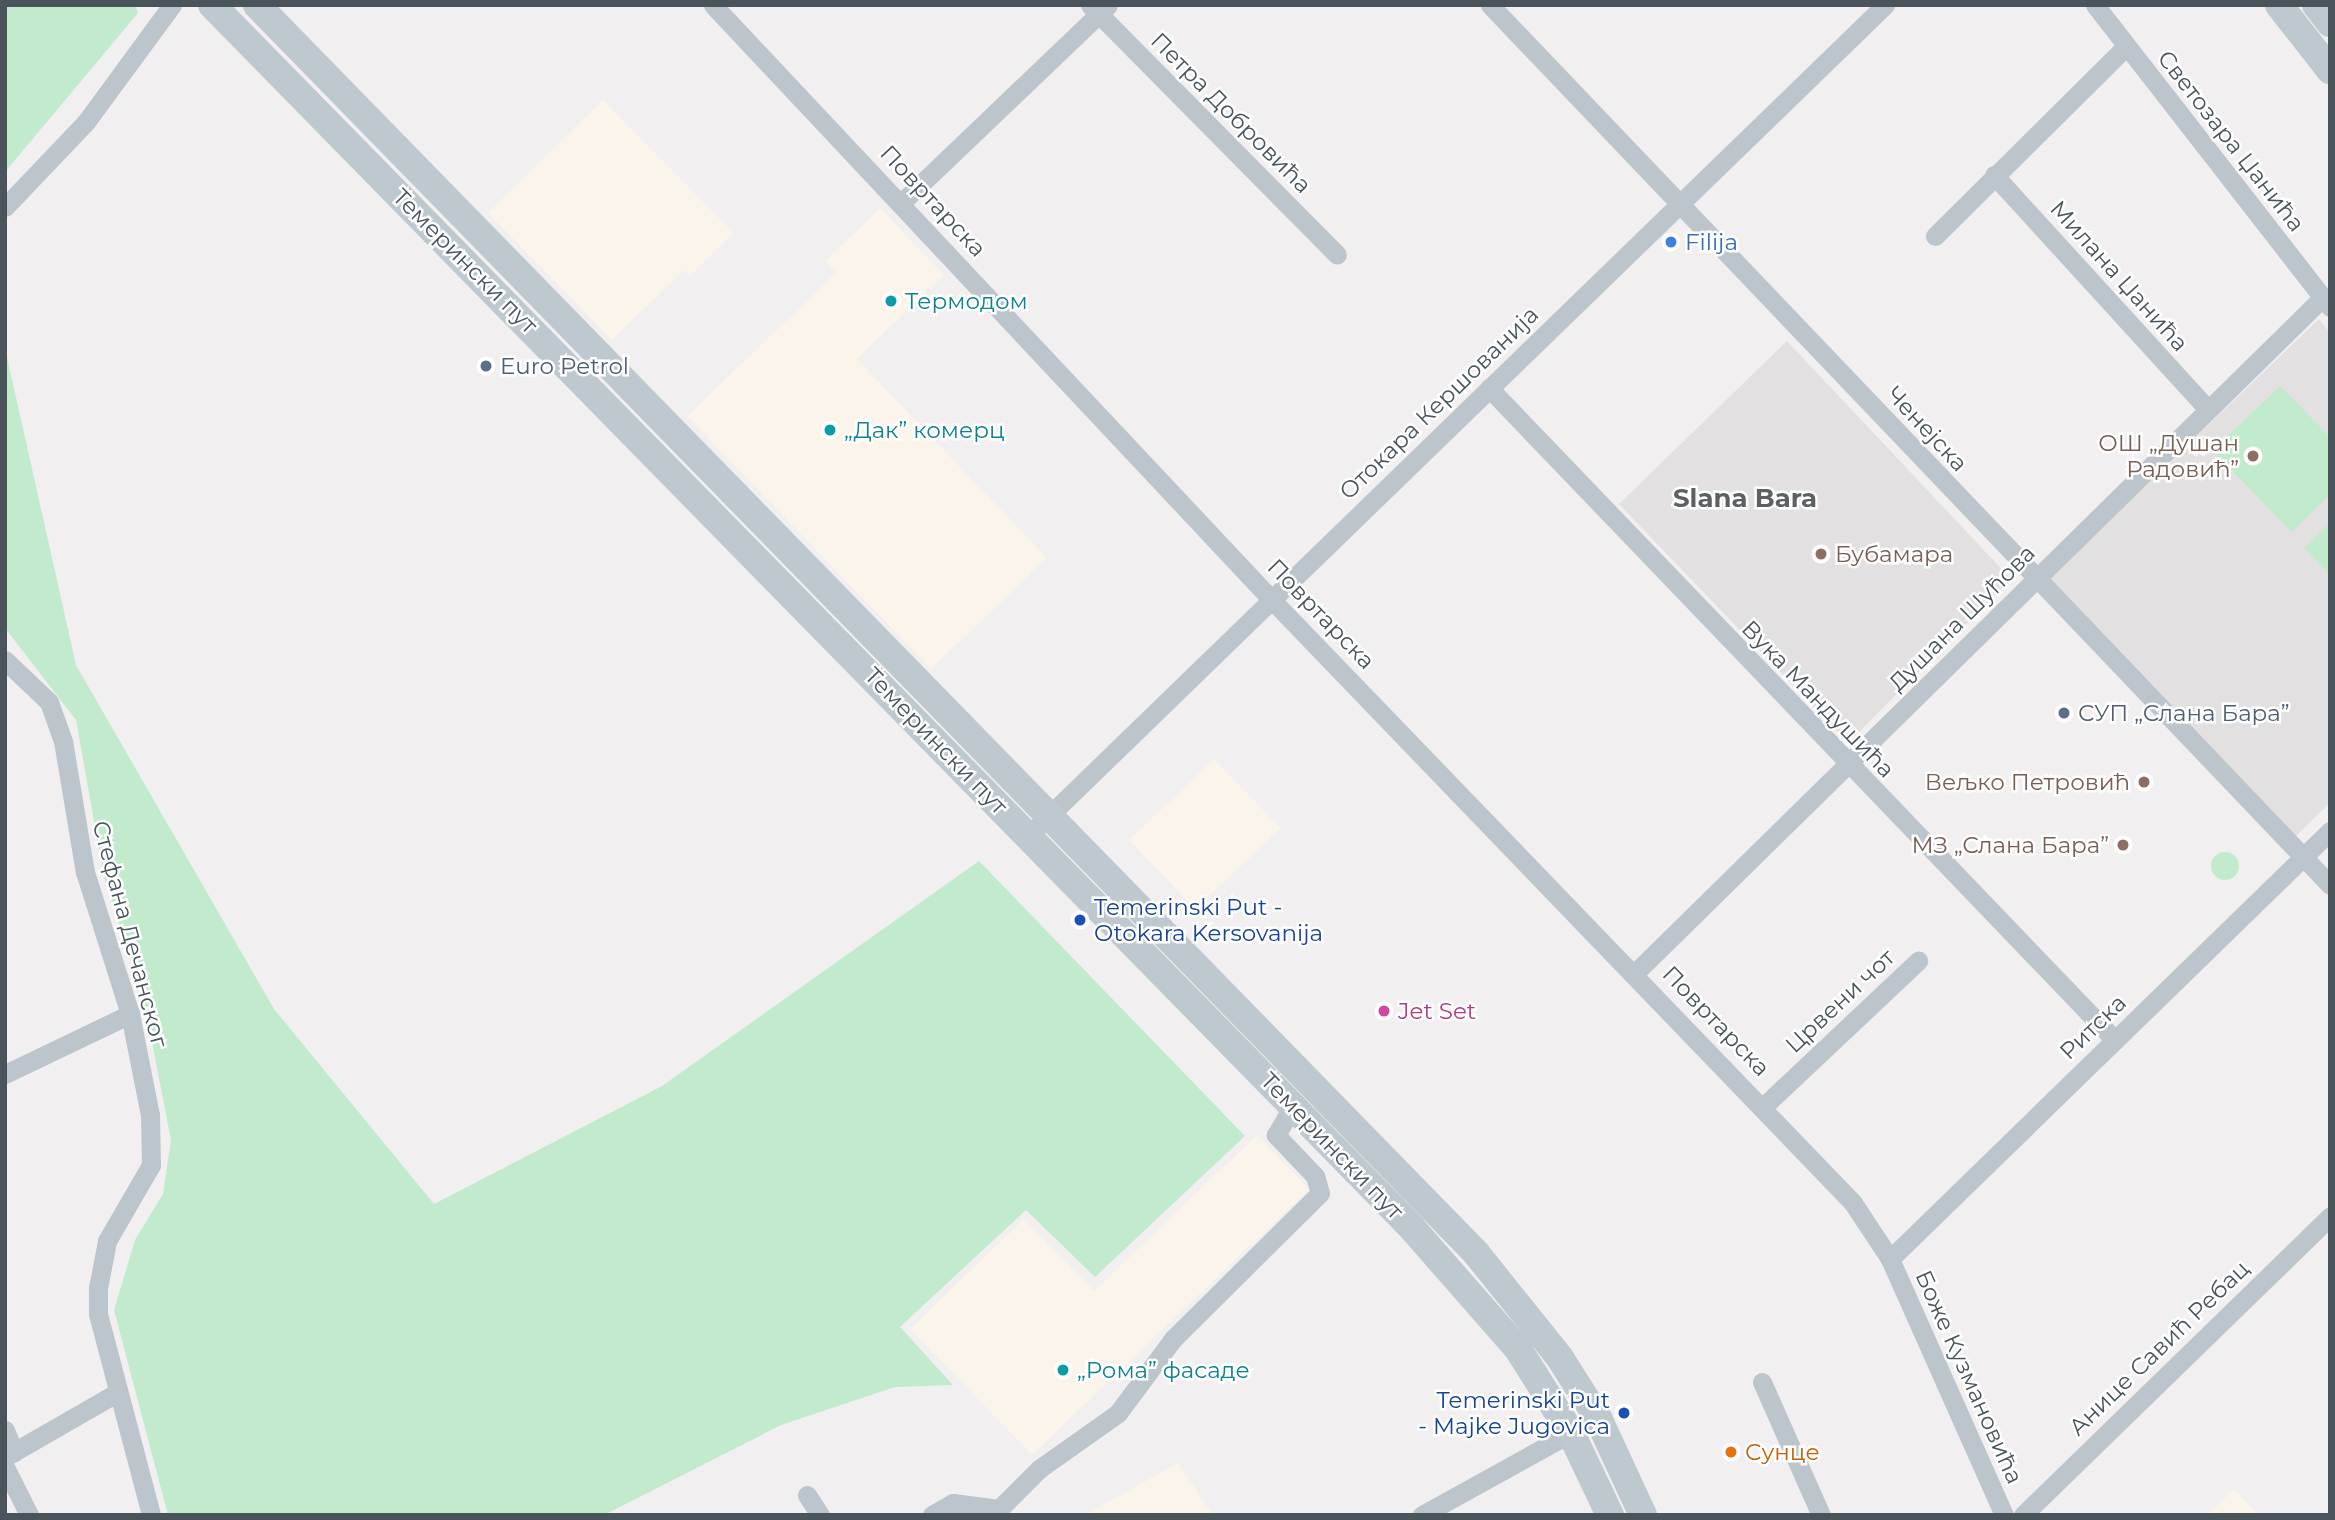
<!DOCTYPE html>
<html>
<head>
<meta charset="utf-8">
<style>
  body { margin:0 }
  #map { position:relative; width:2335px; height:1520px; overflow:hidden; background:#f1efef; font-family:Montserrat,sans-serif }
  div>[style] { position:absolute }
  .commercial>* { inset:0; background:#faf4ea }
  .education>* { inset:0; background:#e2e0e1 }
  .green>* { inset:0; background:#c2ebcd }
  .round { border-radius:50% }
  .minor>* { height:19px; margin:-9.5px; padding:0 9.5px; transform-origin:9.5px; border-radius:9.5px; background:#bcc5cb }
  .secondary>* { height:28px; margin:-14px; padding:0 14px; transform-origin:14px; border-radius:14px; background:#bdc8cf }
  .dots>* { width:19px; height:19px; translate:-50% -50%; box-sizing:border-box; border:4px solid #fff; border-radius:50% }
  span { translate:-50% -50%; white-space:nowrap; text-align:center; line-height:1.15; -webkit-text-stroke:5px #fff; paint-order:stroke }
  .street-label { font-size:23px; color:#49545b }
  .shop-label { font-size:23px; color:#366cbe }
  .left { translate:0 -50%; text-align:left }
  .culture-label { font-size:23px; color:#0d838f }
  .service-label { font-size:23px; color:#4e5e75 }
  .education-label { font-size:23px; color:#785e54 }
  .right { translate:-100% -50%; text-align:right }
  .transit-label { font-size:23px; color:#164399 }
  .hotel-label { font-size:23px; color:#b23c85 }
  .food-label { font-size:23px; color:#c56008 }
  .quarter-label { font-size:26px; color:#5c6063; font-weight:700 }
  .frame { position:absolute; inset:0; border:7px solid #49545b; pointer-events:none }
</style>
</head>
<body>
<div id="map">
  <div class="commercial">
    <i style="clip-path:polygon(603px 100px,734px 233px,690px 276px,684px 270px,612px 340px,488px 213px)"></i>
    <i style="clip-path:polygon(880px 208px,944px 275px,857px 359px,1047px 558px,931px 669px,687px 416px,836px 273px,825px 261px)"></i>
    <i style="clip-path:polygon(1214px 759px,1281px 828px,1195px 909px,1129px 840px)"></i>
    <i style="clip-path:polygon(1257px 1135px,1309px 1189px,1032px 1455px,910px 1329px,1024px 1219px,1094px 1291px)"></i>
    <i style="clip-path:polygon(1178px 1463px,1213px 1515px,1085px 1515px)"></i>
    <i style="clip-path:polygon(2234px 1489px,2259px 1515px,2207px 1515px)"></i>
  </div>
  <div class="education">
    <i style="clip-path:polygon(2319px 319px,2330px 333px,2330px 803px,2294px 838px,2046px 580px)"></i>
    <i style="clip-path:polygon(1787px 341px,2011px 579px,1848px 743px,1619px 504px)"></i>
  </div>
  <div class="green">
    <i style="clip-path:polygon(5px 5px,135px 5px,138px 13px,5px 172px)"></i>
    <i style="clip-path:polygon(5px 348px,76px 665px,274px 1009px,434px 1204px,662px 1086px,979px 861px,1245px 1136px,1095px 1277px,1026px 1210px,900px 1327px,953px 1385px,895px 1387px,781px 1425px,604px 1515px,168px 1515px,114px 1310px,135px 1240px,163px 1194px,171px 1140px,144px 1001px,104px 877px,76px 720px,5px 628px)"></i>
    <i style="clip-path:polygon(2280px 386px,2330px 437px,2330px 495px,2292px 532px,2213px 451px)"></i>
    <i style="clip-path:polygon(2330px 523px,2330px 575px,2304px 548px)"></i>
    <i class="round" style="left:2211px;top:852px;width:28px;height:28px"></i>
  </div>
  <div class="minor">
    <i style="left:713px;top:5px;width:816px;rotate:46.79deg"></i>
    <i style="left:1272px;top:600px;width:837px;rotate:46.06deg"></i>
    <i style="left:1853px;top:1203px;width:67px;rotate:56.5deg"></i>
    <i style="left:1890px;top:1259px;width:280px;rotate:66deg"></i>
    <i style="left:1090px;top:5px;width:351px;rotate:45.3deg"></i>
    <i style="left:1490px;top:5px;width:1217px;rotate:46.33deg"></i>
    <i style="left:2095px;top:5px;width:383px;rotate:52.1deg"></i>
    <i style="left:1994px;top:175px;width:317px;rotate:47.6deg"></i>
    <i style="left:901px;top:203px;width:286px;rotate:-43.7deg"></i>
    <i style="left:5px;top:207px;width:117px;rotate:-46.4deg"></i>
    <i style="left:86px;top:122px;width:145px;rotate:-53.7deg"></i>
    <i style="left:1935px;top:236px;width:269px;rotate:-44.8deg"></i>
    <i style="left:1489px;top:388px;width:904px;rotate:46.17deg"></i>
    <i style="left:5px;top:660px;width:61px;rotate:43.7deg"></i>
    <i style="left:49px;top:702px;width:41px;rotate:70.3deg"></i>
    <i style="left:63px;top:741px;width:133px;rotate:80.5deg"></i>
    <i style="left:85px;top:872px;width:149px;rotate:72.4deg"></i>
    <i style="left:130px;top:1014px;width:103px;rotate:78.8deg"></i>
    <i style="left:150px;top:1115px;width:50px;rotate:88.9deg"></i>
    <i style="left:151px;top:1165px;width:88px;rotate:120.1deg"></i>
    <i style="left:107px;top:1241px;width:48px;rotate:100.8deg"></i>
    <i style="left:98px;top:1288px;width:26px;rotate:90deg"></i>
    <i style="left:98px;top:1314px;width:208px;rotate:75.2deg"></i>
    <i style="left:1028px;top:836px;width:1194px;rotate:-44.12deg"></i>
    <i style="left:1636px;top:972px;width:962px;rotate:-44.49deg"></i>
    <i style="left:5px;top:1074px;width:139px;rotate:-25.6deg"></i>
    <i style="left:1764px;top:1106px;width:212px;rotate:-43.3deg"></i>
    <i style="left:1890px;top:1259px;width:614px;rotate:-44.21deg"></i>
    <i style="left:1762px;top:1382px;width:145px;rotate:66.1deg"></i>
    <i style="left:5px;top:1430px;width:24px;rotate:68deg"></i>
    <i style="left:5px;top:1457px;width:130px;rotate:-29.9deg"></i>
    <i style="left:5px;top:1467px;width:54px;rotate:63.4deg"></i>
    <i style="left:807px;top:1495px;width:24px;rotate:57deg"></i>
    <i style="left:932px;top:1515px;width:24px;rotate:-30deg"></i>
    <i style="left:953px;top:1503px;width:46px;rotate:7.4deg"></i>
    <i style="left:999px;top:1509px;width:57px;rotate:-45deg"></i>
    <i style="left:1039px;top:1469px;width:97px;rotate:-35.3deg"></i>
    <i style="left:1118px;top:1413px;width:92px;rotate:-53.4deg"></i>
    <i style="left:1173px;top:1339px;width:207px;rotate:-44.8deg"></i>
    <i style="left:1320px;top:1193px;width:18px;rotate:-106deg"></i>
    <i style="left:1315px;top:1176px;width:57px;rotate:-133.6deg"></i>
    <i style="left:1276px;top:1135px;width:34px;rotate:-60deg"></i>
    <i style="left:1422px;top:1515px;width:201px;rotate:-28.9deg"></i>
    <i style="left:2023px;top:1515px;width:429px;rotate:-44.2deg"></i>
  </div>
  <div class="secondary">
    <i style="left:212px;top:5px;width:1713px;rotate:45.54deg"></i>
    <i style="left:1412px;top:1228px;width:161px;rotate:48.8deg"></i>
    <i style="left:1518px;top:1349px;width:99px;rotate:57.8deg"></i>
    <i style="left:1571px;top:1433px;width:91px;rotate:64.6deg"></i>
    <i style="left:257px;top:5px;width:1745px;rotate:45.67deg"></i>
    <i style="left:1476px;top:1253px;width:134px;rotate:51.3deg"></i>
    <i style="left:1560px;top:1358px;width:71px;rotate:57.7deg"></i>
    <i style="left:1598px;top:1418px;width:107px;rotate:65.1deg"></i>
    <i style="left:2279px;top:5px;width:83px;rotate:51.9deg"></i>
    <i style="left:2316px;top:5px;width:23px;rotate:52deg"></i>
  </div>
  <div class="dots">
    <i style="left:1671px;top:242px;background:#3f7fe0"></i>
    <i style="left:891px;top:301px;background:#0f9aa8"></i>
    <i style="left:486px;top:366px;background:#5c6f8a"></i>
    <i style="left:830px;top:430px;background:#0f9aa8"></i>
    <i style="left:2253px;top:456px;background:#8d6e63"></i>
    <i style="left:1821px;top:554px;background:#8d6e63"></i>
    <i style="left:2064px;top:713px;background:#5c6f8a"></i>
    <i style="left:2144px;top:782px;background:#8d6e63"></i>
    <i style="left:2123px;top:845px;background:#8d6e63"></i>
    <i style="left:1080px;top:920px;background:#1a4fb4"></i>
    <i style="left:1384px;top:1011px;background:#d1479c"></i>
    <i style="left:1063px;top:1370px;background:#0f9aa8"></i>
    <i style="left:1624px;top:1413px;background:#1a4fb4"></i>
    <i style="left:1731px;top:1452px;background:#e8710a"></i>
  </div>
  <div class="street-label">
    <span style="left:1231px;top:113px;rotate:45deg">Петра Добровића</span>
    <span style="left:2231px;top:141px;rotate:52deg">Светозара Џанића</span>
    <span style="left:933px;top:201px;rotate:47deg">Повртарска</span>
    <span style="left:465px;top:261px;rotate:45deg">Темерински пут</span>
    <span style="left:2119px;top:276px;rotate:48deg">Милана Џанића</span>
    <span style="left:1439px;top:403px;rotate:-44deg">Отокара Кершованија</span>
    <span style="left:1927px;top:429px;rotate:47deg">Ченејска</span>
    <span style="left:1321px;top:614px;rotate:46deg">Повртарска</span>
    <span style="left:1962px;top:618px;rotate:-45deg">Душана Шућова</span>
    <span style="left:1818px;top:699px;rotate:46deg">Вука Мандушића</span>
    <span style="left:936px;top:741px;rotate:46deg">Темерински пут</span>
    <span style="left:130px;top:934px;rotate:75deg">Стефана Дечанског</span>
    <span style="left:1840px;top:1001px;rotate:-43deg">Црвени чот</span>
    <span style="left:1716px;top:1021px;rotate:46deg">Повртарска</span>
    <span style="left:2093px;top:1027px;rotate:-44deg">Ритска</span>
    <span style="left:1332px;top:1146px;rotate:46deg">Темерински пут</span>
    <span style="left:2159px;top:1348px;rotate:-44deg">Анице Савић Ребац</span>
    <span style="left:1969px;top:1377px;rotate:66deg">Боже Кузмановића</span>
  </div>
  <div class="shop-label">
    <span class="left" style="left:1685px;top:242px">Filija</span>
  </div>
  <div class="culture-label">
    <span class="left" style="left:905px;top:301px">Термодом</span>
    <span class="left" style="left:844px;top:430px">„Дак” комерц</span>
    <span class="left" style="left:1077px;top:1370px">„Рома” фасаде</span>
  </div>
  <div class="service-label">
    <span class="left" style="left:500px;top:366px">Euro Petrol</span>
    <span class="left" style="left:2078px;top:713px">СУП „Слана Бара”</span>
  </div>
  <div class="education-label">
    <span class="right" style="left:2239px;top:456px">ОШ „Душан<br>Радовић”</span>
    <span class="left" style="left:1835px;top:554px">Бубамара</span>
    <span class="right" style="left:2130px;top:782px">Вељко Петровић</span>
    <span class="right" style="left:2109px;top:845px">МЗ „Слана Бара”</span>
  </div>
  <div class="transit-label">
    <span class="left" style="left:1094px;top:920px">Temerinski Put -<br>Otokara Kersovanija</span>
    <span class="right" style="left:1610px;top:1413px">Temerinski Put<br>- Majke Jugovica</span>
  </div>
  <div class="hotel-label">
    <span class="left" style="left:1398px;top:1011px">Jet Set</span>
  </div>
  <div class="food-label">
    <span class="left" style="left:1745px;top:1452px">Сунце</span>
  </div>
  <div class="quarter-label">
    <span style="left:1745px;top:499px">Slana Bara</span>
  </div>
  <div class="frame"></div>
</div>
</body>
</html>
